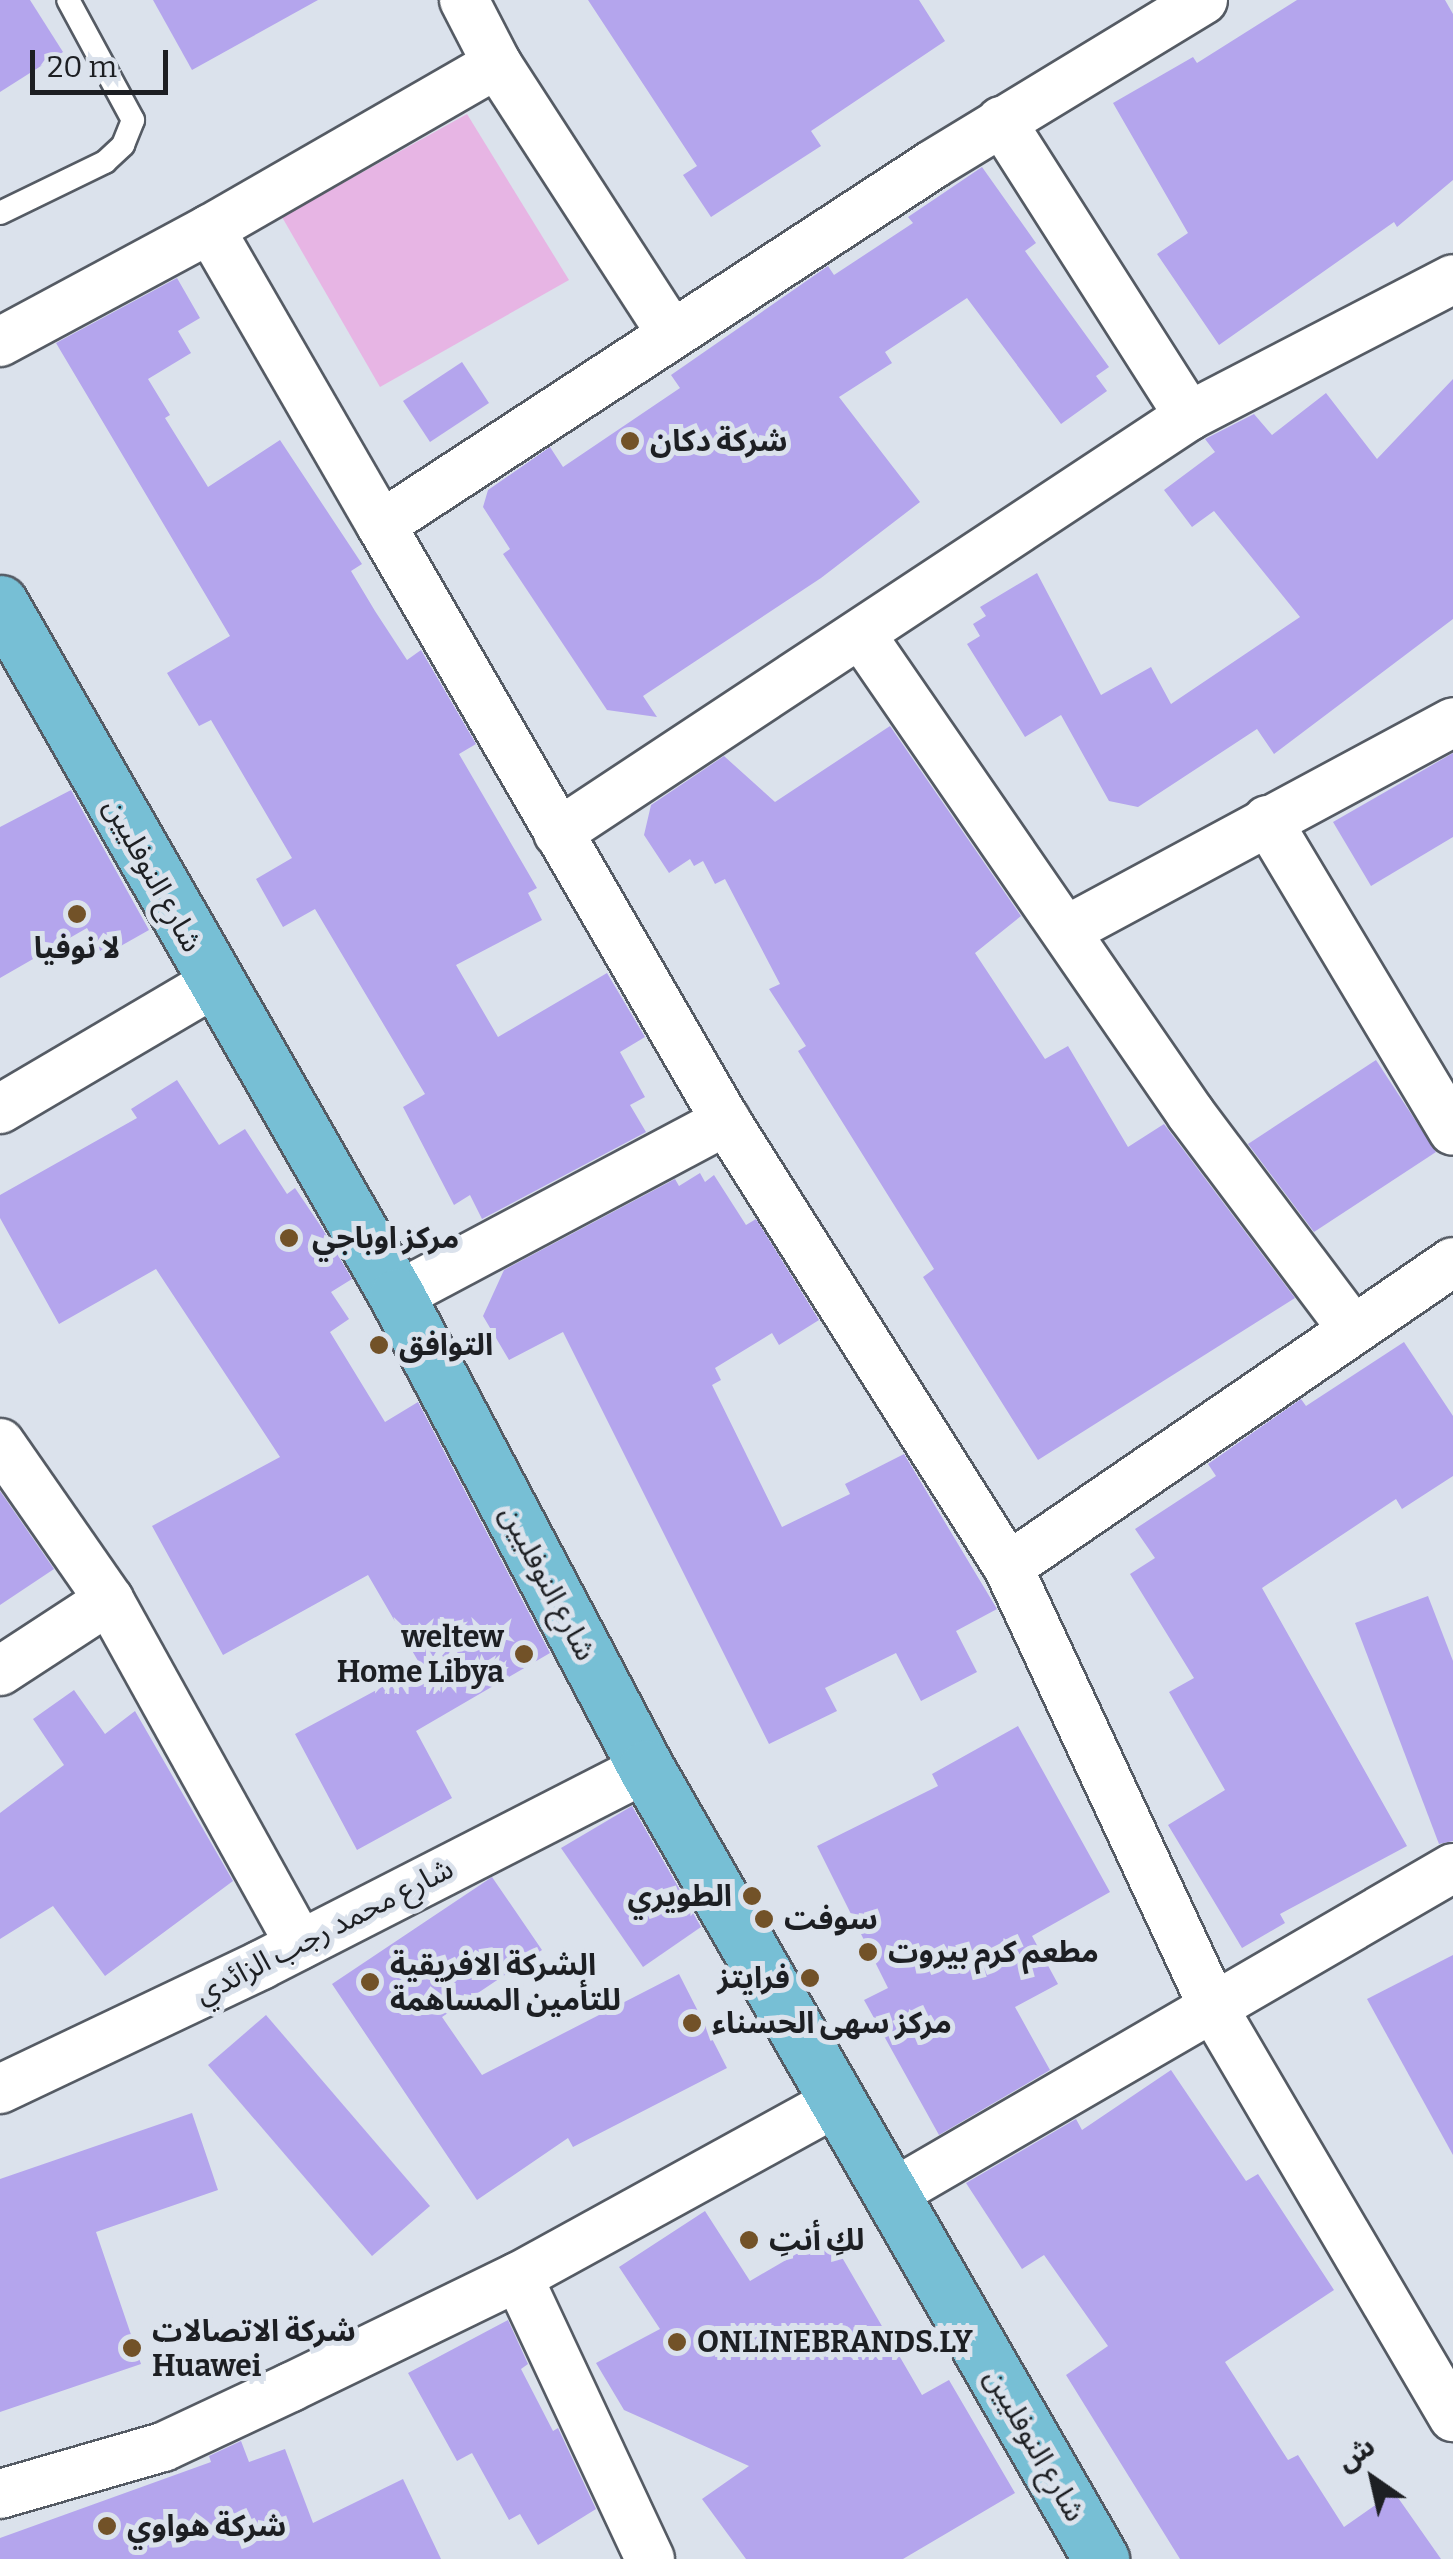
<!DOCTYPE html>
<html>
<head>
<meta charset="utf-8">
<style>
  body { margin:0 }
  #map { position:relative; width:1453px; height:2559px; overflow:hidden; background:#dbe2ec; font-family:Bitter,"Noto Sans Arabic",serif }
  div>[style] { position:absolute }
  .green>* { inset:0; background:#e7b5e4 }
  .building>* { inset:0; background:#b4a5ed }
  .roads { filter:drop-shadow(2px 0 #555b64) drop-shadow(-2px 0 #555b64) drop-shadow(0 2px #555b64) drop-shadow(0 -2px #555b64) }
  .lane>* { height:22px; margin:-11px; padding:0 11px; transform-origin:11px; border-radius:11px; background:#fff }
  .street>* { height:48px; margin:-24px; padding:0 24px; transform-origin:24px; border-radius:24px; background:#fff }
  .primary>* { height:55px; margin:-27.5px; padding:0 27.5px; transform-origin:27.5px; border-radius:27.5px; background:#77bfd5 }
  .dots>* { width:28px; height:28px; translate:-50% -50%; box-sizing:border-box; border:5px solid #dbe2ec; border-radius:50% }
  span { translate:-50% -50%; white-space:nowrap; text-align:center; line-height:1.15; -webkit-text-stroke:10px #dbe2ec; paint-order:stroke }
  .poi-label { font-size:30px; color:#1d1f23; font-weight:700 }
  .left { translate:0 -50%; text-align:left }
  .right { translate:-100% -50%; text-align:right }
  .street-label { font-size:30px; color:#1d1f23 }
  .north { position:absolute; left:1323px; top:2429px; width:100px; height:100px; -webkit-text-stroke:8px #dbe2ec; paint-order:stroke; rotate:326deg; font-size:28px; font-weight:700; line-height:40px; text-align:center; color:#1d1f23 }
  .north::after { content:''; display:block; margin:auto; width:35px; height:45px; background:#1d1f23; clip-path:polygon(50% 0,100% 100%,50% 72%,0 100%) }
  .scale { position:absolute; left:30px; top:50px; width:138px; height:45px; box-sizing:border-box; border:5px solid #1d1f23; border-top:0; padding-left:12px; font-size:30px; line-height:35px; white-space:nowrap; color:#1d1f23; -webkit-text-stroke:8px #dbe2ec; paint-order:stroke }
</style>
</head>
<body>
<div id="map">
  <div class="green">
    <i style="clip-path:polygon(467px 114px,569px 280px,380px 387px,282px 217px)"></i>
  </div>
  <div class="building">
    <i style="clip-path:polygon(0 0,30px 0,63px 52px,0 92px)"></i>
    <i style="clip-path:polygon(153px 0,318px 0,192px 70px)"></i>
    <i style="clip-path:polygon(588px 0,919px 0,945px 41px,811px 131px,821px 146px,711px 217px,683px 175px,697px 166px)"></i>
    <i style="clip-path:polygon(1297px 0,1445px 0,1453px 14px,1453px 180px,1397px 227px,1394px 222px,1219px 345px,1157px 254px,1188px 233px,1113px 103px,1193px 57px,1197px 63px)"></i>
    <i style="clip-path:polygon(982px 167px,1036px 243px,1025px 251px,1109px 367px,1096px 376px,1107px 391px,1061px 424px,967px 298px,885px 352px,892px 363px,839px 397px,920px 502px,821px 578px,643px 696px,657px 717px,607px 710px,503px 554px,510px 549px,483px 507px,488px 490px,550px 447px,563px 467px,680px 388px,671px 375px,828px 266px,834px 275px,913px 223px,908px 217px)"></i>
    <i style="clip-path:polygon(177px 278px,200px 318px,178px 331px,191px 353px,148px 379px,170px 415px,165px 418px,208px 487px,280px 440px,362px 564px,351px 571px,375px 611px,407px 660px,421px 650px,476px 744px,459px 754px,537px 888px,528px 893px,542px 920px,456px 965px,498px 1037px,607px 973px,645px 1037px,620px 1052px,645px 1097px,630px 1105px,646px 1132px,482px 1219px,470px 1195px,454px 1205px,403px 1107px,425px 1094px,315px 909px,283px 927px,256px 879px,292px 858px,211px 720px,199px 726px,167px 673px,230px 636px,56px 343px)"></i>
    <i style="clip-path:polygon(462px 362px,489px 403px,430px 442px,403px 401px)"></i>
    <i style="clip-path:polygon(1453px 379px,1453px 619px,1274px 754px,1257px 729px,1138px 807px,1109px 801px,1061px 715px,1025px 737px,967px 644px,980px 636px,973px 624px,986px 616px,980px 607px,1037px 573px,1101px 695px,1151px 667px,1171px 704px,1300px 617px,1214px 511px,1192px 527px,1164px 490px,1215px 452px,1205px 439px,1254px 414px,1272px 435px,1326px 393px,1377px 459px)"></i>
    <i style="clip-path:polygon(890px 726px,1021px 916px,975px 953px,1045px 1059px,1068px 1046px,1128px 1147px,1164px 1124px,1295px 1298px,1038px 1460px,923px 1277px,934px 1269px,798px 1051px,806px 1046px,769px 989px,780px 984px,725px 879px,715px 884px,703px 861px,694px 866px,690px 859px,669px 873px,644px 835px,651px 805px,724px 756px,775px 802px)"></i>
    <i style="clip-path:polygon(1453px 753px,1453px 837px,1371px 886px,1333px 822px)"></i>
    <i style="clip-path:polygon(71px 790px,149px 930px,103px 956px,87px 928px,0 978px,0 827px)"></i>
    <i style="clip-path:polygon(1376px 1060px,1436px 1152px,1314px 1232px,1248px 1144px)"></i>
    <i style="clip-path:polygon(177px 1080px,219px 1145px,245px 1129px,287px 1194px,295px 1188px,322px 1228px,352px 1279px,331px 1292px,349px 1319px,330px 1332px,385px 1422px,418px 1402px,550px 1653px,416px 1731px,452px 1798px,357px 1850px,295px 1734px,421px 1666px,368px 1575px,223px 1655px,152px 1526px,280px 1457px,156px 1269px,59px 1324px,0 1218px,0 1195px,137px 1118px,131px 1109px)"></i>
    <i style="clip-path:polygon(700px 1173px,705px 1182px,714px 1175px,746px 1225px,756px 1219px,819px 1320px,779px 1345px,772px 1333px,715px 1368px,721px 1380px,712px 1385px,782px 1527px,850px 1494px,845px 1484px,904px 1454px,997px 1609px,956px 1631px,977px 1672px,921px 1701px,896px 1653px,825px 1688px,837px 1711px,769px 1744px,563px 1332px,509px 1360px,483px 1316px,504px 1270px,675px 1179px,679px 1186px)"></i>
    <i style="clip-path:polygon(1404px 1342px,1453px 1416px,1453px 1476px,1402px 1509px,1396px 1499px,1262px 1588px,1407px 1846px,1280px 1914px,1285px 1923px,1242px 1948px,1168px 1825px,1225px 1790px,1169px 1692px,1194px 1678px,1130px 1574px,1155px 1558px,1135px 1529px,1216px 1476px,1208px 1464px,1301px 1399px,1306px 1406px)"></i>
    <i style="clip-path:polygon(0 1491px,54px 1569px,0 1605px)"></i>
    <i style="clip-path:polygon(1428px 1596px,1453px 1661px,1453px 1841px,1439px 1844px,1355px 1623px)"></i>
    <i style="clip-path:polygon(74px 1690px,105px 1734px,135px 1711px,233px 1881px,105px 1976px,53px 1906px,0 1939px,0 1813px,64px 1765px,33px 1719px)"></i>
    <i style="clip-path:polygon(1018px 1726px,1110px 1892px,1032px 1936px,1058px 1984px,1015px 2007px,1050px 2070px,939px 2135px,864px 2000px,888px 1988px,817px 1846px,938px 1786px,932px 1774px)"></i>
    <i style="clip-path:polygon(632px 1806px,701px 1927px,643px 1967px,561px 1848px)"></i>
    <i style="clip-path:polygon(492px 1877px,542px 1950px,442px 2017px,482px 2075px,679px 1974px,727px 2068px,573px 2147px,568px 2138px,477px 2200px,332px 1984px)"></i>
    <i style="clip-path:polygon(1453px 1955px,1453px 2155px,1367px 1999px)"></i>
    <i style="clip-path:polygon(266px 2015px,430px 2206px,372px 2256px,208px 2065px)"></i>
    <i style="clip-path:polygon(1171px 2070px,1246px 2181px,1258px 2174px,1334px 2290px,1225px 2362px,1288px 2460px,1298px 2455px,1344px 2527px,1394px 2492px,1441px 2559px,1180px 2559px,1066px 2375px,1108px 2346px,1044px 2255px,1022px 2269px,966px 2183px,1076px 2119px,1082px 2130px)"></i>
    <i style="clip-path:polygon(192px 2113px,218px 2190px,96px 2232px,141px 2364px,0 2412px,0 2179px)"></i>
    <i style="clip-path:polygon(705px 2211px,750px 2281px,829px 2235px,922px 2395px,949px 2380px,1015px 2493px,903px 2559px,746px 2559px,702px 2499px,749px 2466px,624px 2410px,596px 2363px,660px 2329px,619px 2267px)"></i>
    <i style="clip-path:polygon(508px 2320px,528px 2364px,521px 2369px,553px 2431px,558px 2428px,596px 2509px,538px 2545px,520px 2514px,509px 2520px,472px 2453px,457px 2461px,408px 2373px)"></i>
    <i style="clip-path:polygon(241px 2441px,249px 2462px,285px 2449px,313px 2523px,403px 2479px,441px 2559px,0 2559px,0 2538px,211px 2462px,209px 2456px)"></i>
  </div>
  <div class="roads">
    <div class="lane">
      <i style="left:0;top:213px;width:117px;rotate:-25.9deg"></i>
      <i style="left:105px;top:162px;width:25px;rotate:-43deg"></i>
      <i style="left:123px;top:145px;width:27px;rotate:-68deg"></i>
      <i style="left:133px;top:120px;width:136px;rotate:-118.4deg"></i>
    </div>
    <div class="street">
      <i style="left:464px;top:0;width:72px;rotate:62.7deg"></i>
      <i style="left:497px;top:64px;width:320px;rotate:57.1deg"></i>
      <i style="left:1203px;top:0;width:317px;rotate:148.7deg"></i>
      <i style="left:932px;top:165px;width:658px;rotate:146.84deg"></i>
      <i style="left:381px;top:525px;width:689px;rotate:59.94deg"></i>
      <i style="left:726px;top:1121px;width:528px;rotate:57.7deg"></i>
      <i style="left:1008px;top:1567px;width:490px;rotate:65deg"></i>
      <i style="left:1215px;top:2011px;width:471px;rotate:59.6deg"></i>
      <i style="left:1001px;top:121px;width:350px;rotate:57.5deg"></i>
      <i style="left:210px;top:229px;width:331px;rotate:-29.9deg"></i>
      <i style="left:0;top:342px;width:238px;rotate:-28.3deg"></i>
      <i style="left:210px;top:229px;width:342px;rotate:60deg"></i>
      <i style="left:862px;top:636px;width:580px;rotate:55.46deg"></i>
      <i style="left:1191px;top:1114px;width:266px;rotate:53.1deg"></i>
      <i style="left:1267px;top:820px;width:362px;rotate:59.1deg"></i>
      <i style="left:558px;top:833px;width:756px;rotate:-33.46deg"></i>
      <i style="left:1189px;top:416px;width:297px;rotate:-27.4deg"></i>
      <i style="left:1069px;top:929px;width:436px;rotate:-28.3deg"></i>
      <i style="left:0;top:1109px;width:248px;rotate:-30.5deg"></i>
      <i style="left:397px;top:1296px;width:373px;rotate:-28deg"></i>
      <i style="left:0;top:1443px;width:191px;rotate:55.2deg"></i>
      <i style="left:109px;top:1600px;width:394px;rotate:61deg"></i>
      <i style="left:1008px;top:1567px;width:539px;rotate:-34.43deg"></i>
      <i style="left:0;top:1671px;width:130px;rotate:-33.1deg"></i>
      <i style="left:0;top:2089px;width:289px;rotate:-25.4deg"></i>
      <i style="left:261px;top:1965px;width:432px;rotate:-27.1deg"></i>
      <i style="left:890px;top:2195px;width:651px;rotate:-30.15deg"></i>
      <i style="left:518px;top:2277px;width:311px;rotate:64.9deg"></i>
      <i style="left:0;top:2494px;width:170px;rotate:-16.1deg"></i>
      <i style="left:163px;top:2447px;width:141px;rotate:-25.1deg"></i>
      <i style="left:291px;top:2387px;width:252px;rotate:-25.9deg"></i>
      <i style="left:518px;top:2277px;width:365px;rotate:-28.8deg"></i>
    </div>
    <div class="primary">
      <i style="left:0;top:603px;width:799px;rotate:60.19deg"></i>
      <i style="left:397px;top:1296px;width:534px;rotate:62.19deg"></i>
      <i style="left:646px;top:1768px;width:913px;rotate:60.09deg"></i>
    </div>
  </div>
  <div class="dots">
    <i style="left:630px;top:441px;background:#725228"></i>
    <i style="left:77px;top:914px;background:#725228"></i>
    <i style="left:289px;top:1238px;background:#725228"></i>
    <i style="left:379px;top:1345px;background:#725228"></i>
    <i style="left:524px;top:1654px;background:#725228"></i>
    <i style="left:752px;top:1896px;background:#725228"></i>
    <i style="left:764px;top:1919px;background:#725228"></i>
    <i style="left:868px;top:1952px;background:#725228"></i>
    <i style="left:810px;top:1978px;background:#725228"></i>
    <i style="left:370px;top:1982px;background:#725228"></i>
    <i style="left:692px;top:2023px;background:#725228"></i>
    <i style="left:749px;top:2240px;background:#725228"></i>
    <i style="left:677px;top:2342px;background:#725228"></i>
    <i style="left:132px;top:2348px;background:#725228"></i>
    <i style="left:107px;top:2526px;background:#725228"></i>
  </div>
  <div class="poi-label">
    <span class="left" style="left:650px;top:441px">شركة دكان</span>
    <span style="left:77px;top:948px">لا نوفيا</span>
    <span class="left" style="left:312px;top:1238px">مركز اوباجي</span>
    <span class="left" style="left:399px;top:1345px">التوافق</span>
    <span class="right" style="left:504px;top:1654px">weltew<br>Home Libya</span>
    <span class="right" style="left:732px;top:1896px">الطويري</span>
    <span class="left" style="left:784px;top:1919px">سوفت</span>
    <span class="left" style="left:888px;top:1952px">مطعم كرم بيروت</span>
    <span class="left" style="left:390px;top:1982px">الشركة الافريقية<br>للتأمين المساهمة</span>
    <span class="right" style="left:790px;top:1978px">فرايتز</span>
    <span class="left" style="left:712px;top:2023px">مركز سهى الحسناء</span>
    <span class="left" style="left:769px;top:2240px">لكِ أنتِ</span>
    <span class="left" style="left:152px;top:2348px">شركة الاتصالات<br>Huawei</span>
    <span class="left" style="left:697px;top:2342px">ONLINEBRANDS.LY</span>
    <span class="left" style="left:127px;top:2526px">شركة هواوي</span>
  </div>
  <div class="street-label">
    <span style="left:153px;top:875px;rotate:61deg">شارع النوفليين</span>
    <span style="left:548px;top:1583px;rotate:62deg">شارع النوفليين</span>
    <span style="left:324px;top:1931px;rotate:-27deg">شارع محمد رجب الزائدي</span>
    <span style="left:1035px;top:2445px;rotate:60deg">شارع النوفليين</span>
  </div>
  <div class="north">ش</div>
  <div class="scale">20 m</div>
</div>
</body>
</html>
